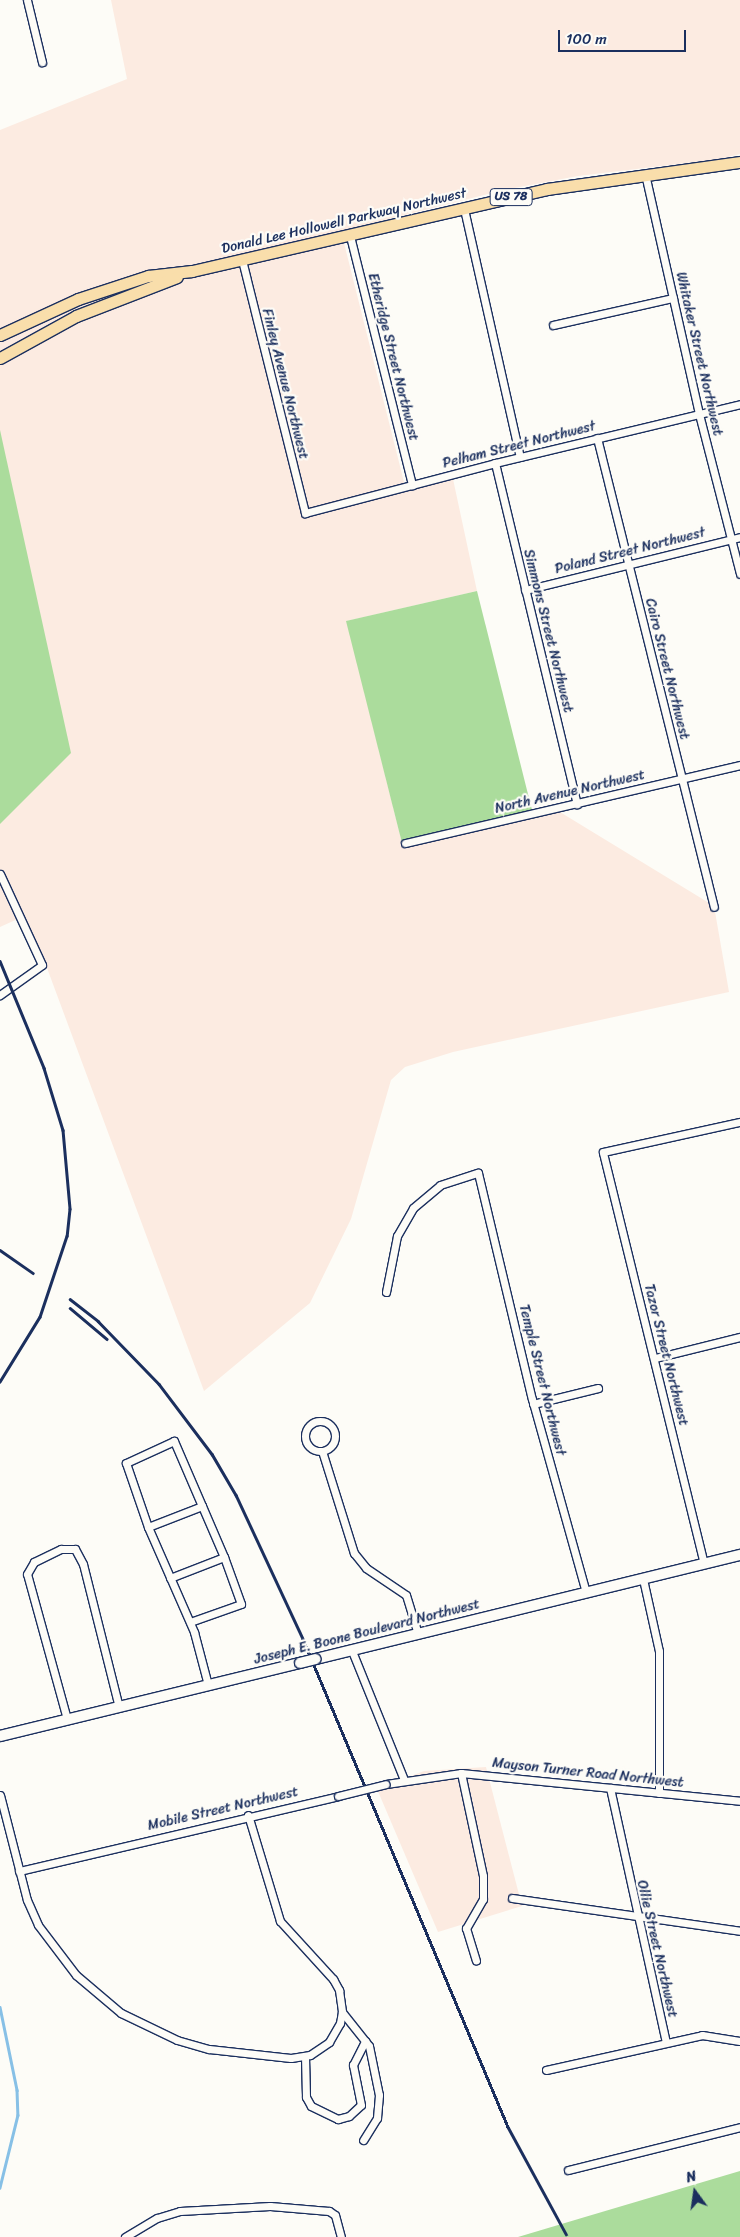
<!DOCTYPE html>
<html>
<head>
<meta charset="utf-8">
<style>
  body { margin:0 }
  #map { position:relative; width:740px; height:2237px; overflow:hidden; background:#fdfcf7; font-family:Sriracha,sans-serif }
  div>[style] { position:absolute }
  .built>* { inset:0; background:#fcebe1 }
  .green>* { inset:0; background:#abdc9c }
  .stream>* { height:2.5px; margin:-1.25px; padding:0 1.25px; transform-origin:1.25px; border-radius:1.25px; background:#87c0e6 }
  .roads { filter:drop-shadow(1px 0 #1b2f5e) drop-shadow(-1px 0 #1b2f5e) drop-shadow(0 1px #1b2f5e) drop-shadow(0 -1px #1b2f5e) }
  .street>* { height:7px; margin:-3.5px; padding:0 3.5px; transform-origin:3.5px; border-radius:3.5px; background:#fdfcf7 }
  .street>.ring { margin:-3.5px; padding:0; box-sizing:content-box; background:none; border:7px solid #fdfcf7; border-radius:50% }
  .secondary>* { height:10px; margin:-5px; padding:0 5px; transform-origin:5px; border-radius:5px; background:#fdfcf7 }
  .primary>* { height:11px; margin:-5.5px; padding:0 5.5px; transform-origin:5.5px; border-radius:5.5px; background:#f9deab }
  .rail>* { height:2.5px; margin:-1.25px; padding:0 1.25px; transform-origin:1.25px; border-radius:1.25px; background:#1b2f5e }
  .bridges { filter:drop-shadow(1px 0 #1b2f5e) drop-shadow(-1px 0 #1b2f5e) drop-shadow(0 1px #1b2f5e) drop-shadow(0 -1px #1b2f5e) }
  .street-bridge>* { height:7px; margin:-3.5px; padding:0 3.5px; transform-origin:3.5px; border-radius:3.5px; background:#fdfcf7 }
  .secondary-bridge>* { height:10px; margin:-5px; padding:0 5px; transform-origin:5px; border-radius:5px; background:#fdfcf7 }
  span { translate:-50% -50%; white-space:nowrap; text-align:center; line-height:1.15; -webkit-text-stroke:4.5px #fdfcf7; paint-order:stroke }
  .shield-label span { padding:1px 4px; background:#fdfcf7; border:1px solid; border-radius:4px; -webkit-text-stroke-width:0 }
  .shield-label { font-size:12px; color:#1b2f5e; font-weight:700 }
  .street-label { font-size:14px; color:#1b2f5e }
  .north { position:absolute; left:670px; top:2167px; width:50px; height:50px; -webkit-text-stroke:4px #fdfcf7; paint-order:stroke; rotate:346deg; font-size:14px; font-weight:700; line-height:20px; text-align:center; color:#1b2f5e }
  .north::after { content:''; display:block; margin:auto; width:18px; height:22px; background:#1b2f5e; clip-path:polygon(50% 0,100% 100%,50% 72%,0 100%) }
  .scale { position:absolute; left:558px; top:30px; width:128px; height:22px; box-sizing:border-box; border:2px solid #1b2f5e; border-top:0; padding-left:6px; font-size:15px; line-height:18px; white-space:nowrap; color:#1b2f5e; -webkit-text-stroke:4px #fdfcf7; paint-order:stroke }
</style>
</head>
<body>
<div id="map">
  <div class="built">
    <i style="clip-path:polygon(111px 0,740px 0,740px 154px,720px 159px,578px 176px,504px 190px,341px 231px,406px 490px,453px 479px,477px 591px,347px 621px,403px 847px,555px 809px,714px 906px,729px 992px,453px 1052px,405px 1067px,391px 1080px,351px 1219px,310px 1303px,204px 1391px,47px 968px,22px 917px,0 927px,0 130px,127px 79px)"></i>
    <i style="clip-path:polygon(486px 1767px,522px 1906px,438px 1932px,377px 1789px,424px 1771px)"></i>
  </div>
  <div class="green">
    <i style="clip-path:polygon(0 430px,71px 753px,0 824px)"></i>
    <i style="clip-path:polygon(477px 591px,533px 814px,403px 847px,346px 621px)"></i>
    <i style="clip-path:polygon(740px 2171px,740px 2237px,518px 2237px,585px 2217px)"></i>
  </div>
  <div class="stream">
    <i style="left:0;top:2007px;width:85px;rotate:78.4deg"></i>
    <i style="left:17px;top:2090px;width:25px;rotate:88deg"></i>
    <i style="left:18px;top:2115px;width:75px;rotate:103.9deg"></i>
  </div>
  <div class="roads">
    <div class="street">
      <i style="left:27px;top:0;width:64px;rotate:76.4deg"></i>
      <i style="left:645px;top:174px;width:246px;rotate:77.3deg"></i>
      <i style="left:699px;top:414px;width:165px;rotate:75.6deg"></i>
      <i style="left:464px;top:209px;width:254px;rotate:77.3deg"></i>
      <i style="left:350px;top:236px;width:257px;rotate:76deg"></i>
      <i style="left:242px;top:260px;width:261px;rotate:76deg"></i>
      <i style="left:305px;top:513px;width:196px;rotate:-14.7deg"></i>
      <i style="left:495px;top:463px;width:252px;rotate:-13.5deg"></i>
      <i style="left:553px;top:325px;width:123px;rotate:-12.7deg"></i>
      <i style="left:597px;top:438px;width:483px;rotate:76deg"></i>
      <i style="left:495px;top:463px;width:351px;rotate:76.5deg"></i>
      <i style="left:525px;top:590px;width:221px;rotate:-13.8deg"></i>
      <i style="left:405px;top:843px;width:344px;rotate:-13.1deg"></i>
      <i style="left:0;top:874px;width:100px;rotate:65.2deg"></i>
      <i style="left:42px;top:965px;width:52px;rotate:144.5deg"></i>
      <i style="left:386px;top:1292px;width:57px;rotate:-78.9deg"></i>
      <i style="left:397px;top:1236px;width:32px;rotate:-60deg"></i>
      <i style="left:413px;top:1208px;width:35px;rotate:-40deg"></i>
      <i style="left:440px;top:1185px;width:40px;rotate:-18deg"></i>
      <i style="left:478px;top:1173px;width:232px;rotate:76.6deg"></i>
      <i style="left:532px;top:1399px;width:201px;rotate:74.4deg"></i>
      <i style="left:655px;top:1358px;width:88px;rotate:-13.9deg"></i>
      <i style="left:533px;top:1404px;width:67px;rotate:-13.8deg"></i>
      <i class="ring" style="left:305px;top:1421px;width:23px;height:23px"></i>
      <i style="left:322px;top:1451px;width:107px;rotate:72.6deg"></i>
      <i style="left:354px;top:1553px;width:19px;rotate:51deg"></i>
      <i style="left:366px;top:1568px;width:48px;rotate:34deg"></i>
      <i style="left:406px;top:1595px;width:41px;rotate:72.9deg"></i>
      <i style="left:202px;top:1506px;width:71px;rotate:-113.3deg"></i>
      <i style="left:174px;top:1441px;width:53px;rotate:155.4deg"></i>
      <i style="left:126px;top:1463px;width:68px;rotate:71deg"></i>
      <i style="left:148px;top:1527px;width:115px;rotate:66.3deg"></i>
      <i style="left:194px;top:1632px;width:55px;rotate:75.2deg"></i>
      <i style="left:148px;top:1527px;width:58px;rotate:-21.3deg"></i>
      <i style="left:202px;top:1506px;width:56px;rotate:66.7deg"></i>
      <i style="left:704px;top:1564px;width:424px;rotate:-103.8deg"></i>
      <i style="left:603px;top:1152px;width:140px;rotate:-12.4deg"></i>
      <i style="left:170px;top:1578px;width:58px;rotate:-21.3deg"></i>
      <i style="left:224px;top:1557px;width:50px;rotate:70.1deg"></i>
      <i style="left:241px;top:1604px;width:54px;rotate:160.6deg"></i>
      <i style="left:643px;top:1579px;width:74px;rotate:77.5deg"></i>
      <i style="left:659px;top:1651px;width:142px;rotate:90deg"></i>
      <i style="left:352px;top:1651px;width:139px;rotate:68deg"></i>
      <i style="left:67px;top:1719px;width:150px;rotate:-105.4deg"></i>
      <i style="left:27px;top:1574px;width:14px;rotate:-60deg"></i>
      <i style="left:34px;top:1562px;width:30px;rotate:-26deg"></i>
      <i style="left:61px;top:1549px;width:14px"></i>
      <i style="left:75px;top:1549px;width:17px;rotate:62deg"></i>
      <i style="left:83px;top:1564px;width:147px;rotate:75.9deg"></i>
      <i style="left:461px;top:1773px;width:105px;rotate:77.9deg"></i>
      <i style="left:483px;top:1876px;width:23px;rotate:90deg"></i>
      <i style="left:483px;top:1899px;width:34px;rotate:120deg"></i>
      <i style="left:466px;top:1928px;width:34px;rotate:73deg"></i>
      <i style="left:386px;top:1784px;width:76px;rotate:-8.3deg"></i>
      <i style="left:461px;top:1773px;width:280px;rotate:5.7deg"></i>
      <i style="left:610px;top:1788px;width:260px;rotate:77.6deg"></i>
      <i style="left:0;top:1795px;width:108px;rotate:75.6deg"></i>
      <i style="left:27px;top:1900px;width:27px;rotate:66deg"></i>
      <i style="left:38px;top:1925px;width:63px;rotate:52.8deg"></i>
      <i style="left:76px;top:1975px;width:59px;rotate:40.2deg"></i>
      <i style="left:121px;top:2013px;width:62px;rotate:25.7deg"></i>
      <i style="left:177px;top:2040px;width:33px;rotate:16deg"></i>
      <i style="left:209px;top:2049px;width:82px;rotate:6.3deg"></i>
      <i style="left:291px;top:2058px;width:19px;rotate:-9deg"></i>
      <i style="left:310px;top:2055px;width:23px;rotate:-34deg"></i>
      <i style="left:329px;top:2042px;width:22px;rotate:-60deg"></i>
      <i style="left:340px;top:2023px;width:11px;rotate:-80deg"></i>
      <i style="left:248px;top:1815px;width:111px;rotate:73.2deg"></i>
      <i style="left:280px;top:1921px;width:79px;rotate:47.6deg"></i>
      <i style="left:333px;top:1979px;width:13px;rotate:61deg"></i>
      <i style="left:339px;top:1990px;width:22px;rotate:82deg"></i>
      <i style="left:342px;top:2012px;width:43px;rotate:51.5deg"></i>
      <i style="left:369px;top:2046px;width:50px;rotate:78.5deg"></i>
      <i style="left:379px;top:2095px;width:23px;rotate:95deg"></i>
      <i style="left:377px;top:2118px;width:26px;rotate:122deg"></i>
      <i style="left:19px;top:1871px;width:328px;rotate:-13.2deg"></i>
      <i style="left:512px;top:1898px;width:230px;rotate:8.2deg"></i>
      <i style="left:305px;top:2056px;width:41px;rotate:88.6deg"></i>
      <i style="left:306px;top:2097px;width:10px;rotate:61deg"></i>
      <i style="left:311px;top:2106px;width:30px;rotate:26deg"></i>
      <i style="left:338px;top:2119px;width:11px;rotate:-15deg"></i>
      <i style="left:349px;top:2116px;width:16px;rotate:-43deg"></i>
      <i style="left:361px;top:2105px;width:41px;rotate:-101.3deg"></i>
      <i style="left:353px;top:2065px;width:27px;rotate:-63deg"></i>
      <i style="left:546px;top:2070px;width:160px;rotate:-12.6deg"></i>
      <i style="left:702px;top:2035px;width:38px;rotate:9deg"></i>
      <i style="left:568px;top:2170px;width:177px;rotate:-14deg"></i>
      <i style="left:125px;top:2237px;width:37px;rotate:-31deg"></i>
      <i style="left:157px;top:2218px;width:24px;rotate:-17deg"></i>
      <i style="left:180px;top:2211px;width:90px;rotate:-3.2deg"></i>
      <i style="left:270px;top:2206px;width:59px;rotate:4.8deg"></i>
      <i style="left:329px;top:2211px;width:7px;rotate:34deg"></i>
      <i style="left:335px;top:2215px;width:23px;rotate:75deg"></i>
    </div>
    <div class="secondary">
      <i style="left:316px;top:1659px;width:437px;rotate:-13.8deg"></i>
      <i style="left:0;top:1736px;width:309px;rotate:-13.7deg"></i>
    </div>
    <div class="primary">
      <i style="left:0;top:335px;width:86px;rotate:-24.8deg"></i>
      <i style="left:78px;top:299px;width:74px;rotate:-18.2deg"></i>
      <i style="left:148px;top:276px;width:44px;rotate:-6.5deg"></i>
      <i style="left:192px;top:271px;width:364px;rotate:-13deg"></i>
      <i style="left:547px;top:189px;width:195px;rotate:-8deg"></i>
      <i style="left:0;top:358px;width:87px;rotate:-28.9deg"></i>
      <i style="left:76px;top:316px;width:108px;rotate:-21.1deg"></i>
    </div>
  </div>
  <div class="rail">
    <i style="left:0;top:961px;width:116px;rotate:67.6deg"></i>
    <i style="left:44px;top:1068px;width:65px;rotate:73deg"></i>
    <i style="left:63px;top:1130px;width:79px;rotate:84.9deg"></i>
    <i style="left:70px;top:1209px;width:27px;rotate:96deg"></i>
    <i style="left:67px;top:1236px;width:85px;rotate:108.4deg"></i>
    <i style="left:40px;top:1317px;width:76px;rotate:121.6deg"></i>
    <i style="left:0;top:1250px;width:40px;rotate:34.9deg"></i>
    <i style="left:70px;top:1299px;width:36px;rotate:38deg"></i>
    <i style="left:98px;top:1321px;width:88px;rotate:45.9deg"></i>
    <i style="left:159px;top:1384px;width:88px;rotate:52.9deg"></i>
    <i style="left:212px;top:1454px;width:48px;rotate:59.7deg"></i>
    <i style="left:236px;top:1495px;width:159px;rotate:65deg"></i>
    <i style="left:303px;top:1639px;width:529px;rotate:67.21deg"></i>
    <i style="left:508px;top:2127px;width:122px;rotate:61.5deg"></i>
    <i style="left:70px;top:1308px;width:48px;rotate:40deg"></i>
  </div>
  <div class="bridges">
    <div class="street-bridge">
      <i style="left:338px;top:1796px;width:49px;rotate:-14deg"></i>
    </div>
    <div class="secondary-bridge">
      <i style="left:300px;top:1663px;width:16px;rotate:-14deg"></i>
    </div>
  </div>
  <div class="shield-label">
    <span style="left:511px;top:197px">US 78</span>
  </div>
  <div class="street-label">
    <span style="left:344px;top:221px;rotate:-13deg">Donald Lee Hollowell Parkway Northwest</span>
    <span style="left:699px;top:354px;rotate:77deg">Whitaker Street Northwest</span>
    <span style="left:393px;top:357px;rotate:76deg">Etheridge Street Northwest</span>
    <span style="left:285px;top:384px;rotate:76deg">Finley Avenue Northwest</span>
    <span style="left:519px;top:445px;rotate:-14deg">Pelham Street Northwest</span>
    <span style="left:630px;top:551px;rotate:-14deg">Poland Street Northwest</span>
    <span style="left:548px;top:631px;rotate:76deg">Simmons Street Northwest</span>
    <span style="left:667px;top:669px;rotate:76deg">Cairo Street Northwest</span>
    <span style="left:570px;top:792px;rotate:-13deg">North Avenue Northwest</span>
    <span style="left:666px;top:1355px;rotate:76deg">Tazor Street Northwest</span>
    <span style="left:542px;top:1380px;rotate:76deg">Temple Street Northwest</span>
    <span style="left:367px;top:1632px;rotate:-14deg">Joseph E. Boone Boulevard Northwest</span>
    <span style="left:588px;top:1773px;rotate:6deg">Mayson Turner Road Northwest</span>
    <span style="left:223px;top:1809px;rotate:-13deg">Mobile Street Northwest</span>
    <span style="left:657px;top:1949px;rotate:77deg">Ollie Street Northwest</span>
  </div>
  <div class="north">N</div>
  <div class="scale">100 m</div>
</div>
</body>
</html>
